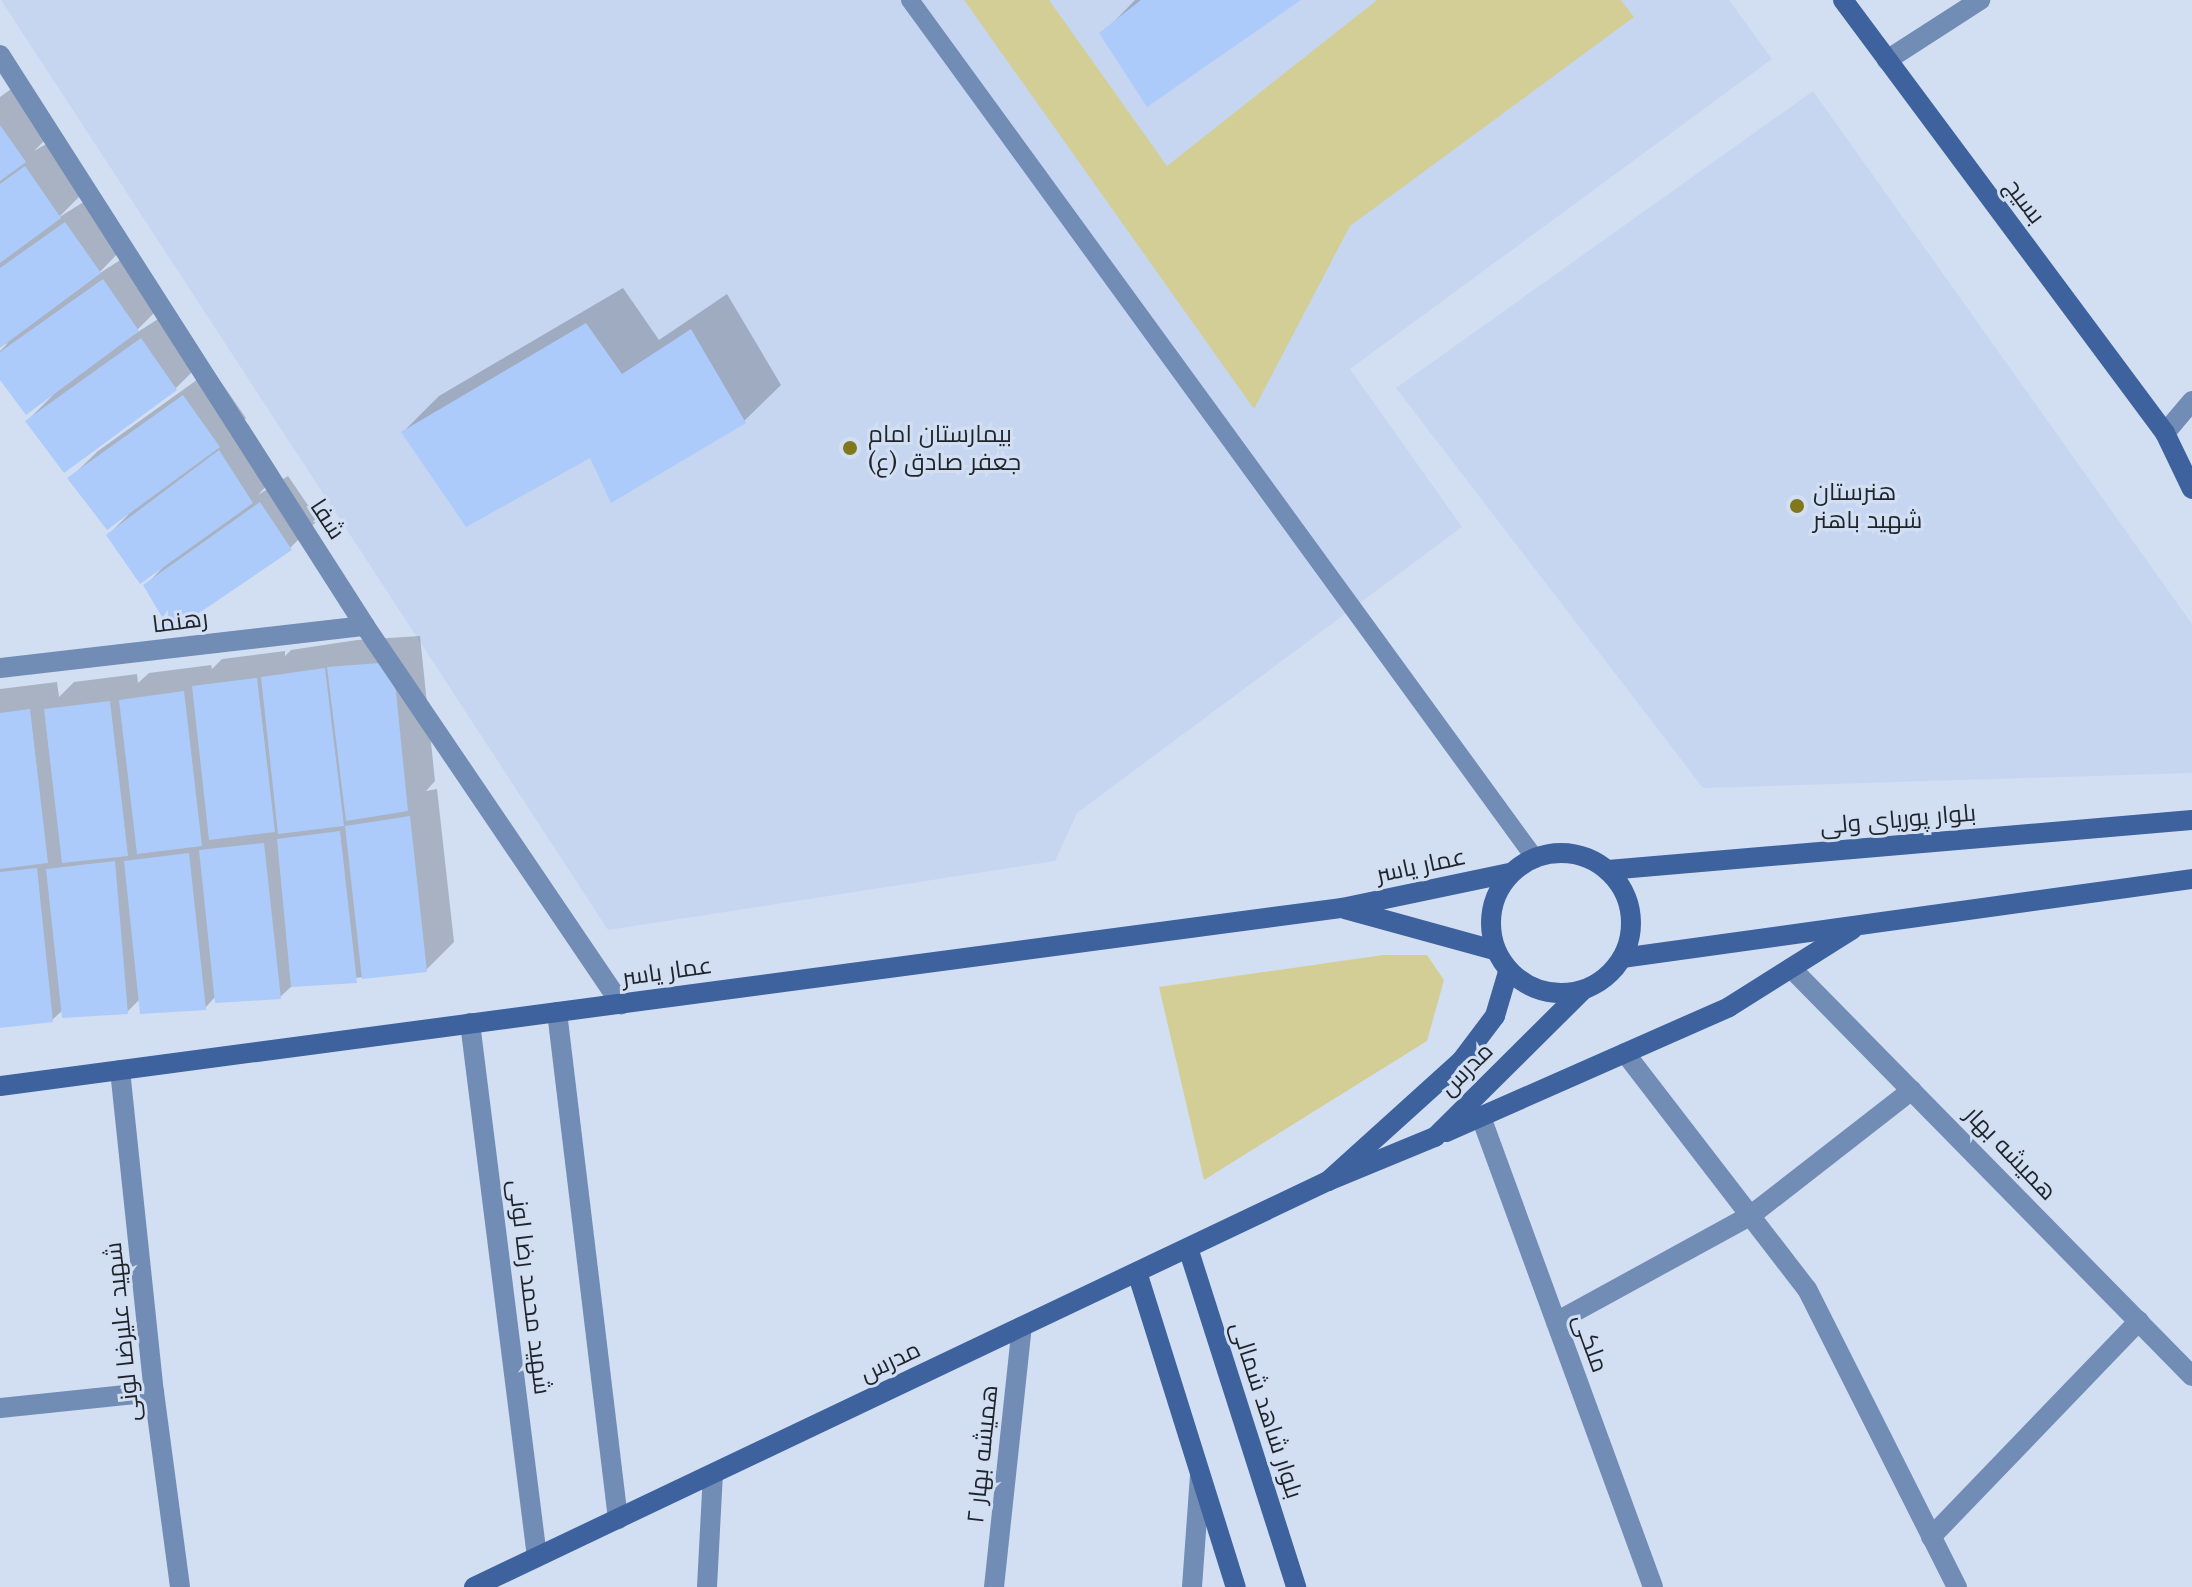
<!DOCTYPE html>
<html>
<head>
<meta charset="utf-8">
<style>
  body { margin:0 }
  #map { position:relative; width:2192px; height:1587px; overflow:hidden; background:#d2dff3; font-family:"Libre Baskerville",Cairo,serif }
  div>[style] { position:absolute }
  .built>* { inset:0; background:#c6d6f1 }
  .green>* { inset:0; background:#d3ce96 }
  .shadow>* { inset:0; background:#0003 }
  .building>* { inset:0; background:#accbfa }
  .lane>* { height:18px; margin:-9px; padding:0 9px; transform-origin:9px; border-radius:9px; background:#718cb5 }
  .street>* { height:20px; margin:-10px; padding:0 10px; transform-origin:10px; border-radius:10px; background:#718cb5 }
  .secondary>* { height:20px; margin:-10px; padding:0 10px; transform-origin:10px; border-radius:10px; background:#3d629e }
  .secondary>.ring { margin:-10px; padding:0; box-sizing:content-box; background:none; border:20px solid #3d629e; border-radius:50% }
  .dots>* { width:22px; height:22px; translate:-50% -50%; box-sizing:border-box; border:4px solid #d2dff3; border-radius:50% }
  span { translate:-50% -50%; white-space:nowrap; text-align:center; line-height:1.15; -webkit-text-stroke:6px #d2dff3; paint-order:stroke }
  .street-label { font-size:24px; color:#1f242b }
  .poi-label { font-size:24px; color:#1f242b }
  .left { translate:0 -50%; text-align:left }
</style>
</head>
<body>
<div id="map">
  <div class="built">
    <i style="clip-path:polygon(1px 0,1729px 0,1772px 59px,1350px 369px,1462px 527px,1077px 813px,1055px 861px,608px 930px)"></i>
    <i style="clip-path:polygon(1813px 91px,2192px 624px,2192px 773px,1703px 788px,1396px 388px)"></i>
  </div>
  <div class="green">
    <i style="clip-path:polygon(964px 0,1049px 0,1167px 166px,1377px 0,1621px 0,1634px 17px,1350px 226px,1254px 409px)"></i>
    <i style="clip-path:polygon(1383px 955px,1427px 955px,1444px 980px,1427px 1041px,1204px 1180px,1159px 987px)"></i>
  </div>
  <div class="shadow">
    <i style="clip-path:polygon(1135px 0,1297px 0,1102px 34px)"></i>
    <i style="clip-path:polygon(18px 84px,52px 133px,34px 151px,53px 140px,87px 189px,58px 218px,93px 196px,127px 244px,97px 275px,131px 253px,165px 302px,130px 337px,169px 312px,203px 361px,176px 388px,27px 421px,53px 395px,0 377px,0 351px,8px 343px,0 346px,0 97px)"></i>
    <i style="clip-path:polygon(623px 288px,659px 340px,727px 294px,781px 385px,744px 421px,591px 455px,403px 432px,439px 396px)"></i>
    <i style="clip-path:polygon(212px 369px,246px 418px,229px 435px,248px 424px,279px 473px,258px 495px,288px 476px,318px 520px,290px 548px,146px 585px,163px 567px,108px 535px,128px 515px,70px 478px,98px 451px)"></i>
    <i style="clip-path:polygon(420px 636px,435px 781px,426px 791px,437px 789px,454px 942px,426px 970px,293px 985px,280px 997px,216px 996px,205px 1008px,140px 999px,127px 1012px,63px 1010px,52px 1020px,0 1026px,0 689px,57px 682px,59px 697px,74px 682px,137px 674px,138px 683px,149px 673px,211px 665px,212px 669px,222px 659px,285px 651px,285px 656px,291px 650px,357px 640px)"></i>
  </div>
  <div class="building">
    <i style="clip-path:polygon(1141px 0,1301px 0,1147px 107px,1099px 33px)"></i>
    <i style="clip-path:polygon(0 125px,26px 162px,0 181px)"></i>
    <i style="clip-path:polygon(25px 166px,61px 218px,0 263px,0 184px)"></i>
    <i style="clip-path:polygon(65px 222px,101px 273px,0 348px,0 268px)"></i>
    <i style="clip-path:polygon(103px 279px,139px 331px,26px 415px,0 380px,0 352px)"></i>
    <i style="clip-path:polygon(586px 323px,622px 374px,691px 329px,746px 423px,611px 503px,590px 458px,466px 527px,401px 432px)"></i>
    <i style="clip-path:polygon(141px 338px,177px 390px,64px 473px,25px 421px)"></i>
    <i style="clip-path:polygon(183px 395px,220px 447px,107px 530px,67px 478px)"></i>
    <i style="clip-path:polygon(219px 450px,253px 503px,140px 584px,106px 535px)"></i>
    <i style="clip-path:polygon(260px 502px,292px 550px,171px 632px,143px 585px)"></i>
    <i style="clip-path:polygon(393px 662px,408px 811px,346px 821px,327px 667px)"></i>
    <i style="clip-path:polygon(325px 668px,344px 826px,278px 834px,261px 677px)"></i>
    <i style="clip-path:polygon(257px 678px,275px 832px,209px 840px,192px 686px)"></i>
    <i style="clip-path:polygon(184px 691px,202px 846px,137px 854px,119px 700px)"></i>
    <i style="clip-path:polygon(110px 701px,128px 856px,62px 863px,44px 709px)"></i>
    <i style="clip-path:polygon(30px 709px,48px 863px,0 869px,0 713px)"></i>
    <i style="clip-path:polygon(410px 816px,427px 972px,362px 979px,345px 826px)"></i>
    <i style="clip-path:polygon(340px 831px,357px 983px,291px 987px,277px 839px)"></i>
    <i style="clip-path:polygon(264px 843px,281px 999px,215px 1003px,199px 850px)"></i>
    <i style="clip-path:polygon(189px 853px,206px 1010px,140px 1014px,124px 861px)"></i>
    <i style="clip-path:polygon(115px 861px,128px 1014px,62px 1018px,46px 869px)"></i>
    <i style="clip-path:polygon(37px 868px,53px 1022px,0 1028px,0 872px)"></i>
  </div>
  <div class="lane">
    <i style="left:910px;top:0;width:1060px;rotate:53.94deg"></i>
  </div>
  <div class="street">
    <i style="left:0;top:55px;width:678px;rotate:57.41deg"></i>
    <i style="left:365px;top:626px;width:457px;rotate:55.9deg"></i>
    <i style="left:1887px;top:60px;width:111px;rotate:-32.8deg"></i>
    <i style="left:2165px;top:433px;width:42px;rotate:-49.8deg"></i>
    <i style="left:0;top:668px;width:367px;rotate:-6.6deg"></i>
    <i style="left:1791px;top:968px;width:572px;rotate:45.5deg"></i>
    <i style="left:557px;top:1012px;width:511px;rotate:83.14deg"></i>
    <i style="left:470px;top:1023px;width:538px;rotate:82.85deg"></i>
    <i style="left:1625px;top:1053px;width:298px;rotate:52.4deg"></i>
    <i style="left:1807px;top:1289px;width:334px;rotate:63.3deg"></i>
    <i style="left:120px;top:1070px;width:324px;rotate:84deg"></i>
    <i style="left:154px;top:1392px;width:197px;rotate:82.4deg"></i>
    <i style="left:1481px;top:1117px;width:500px;rotate:69.9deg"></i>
    <i style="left:1556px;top:1322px;width:221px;rotate:-28.7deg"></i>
    <i style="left:1750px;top:1216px;width:205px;rotate:-37.9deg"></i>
    <i style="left:0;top:1408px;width:155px;rotate:-5.9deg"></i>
    <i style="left:1931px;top:1537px;width:300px;rotate:-46.1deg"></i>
    <i style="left:707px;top:1587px;width:113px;rotate:-87deg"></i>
    <i style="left:994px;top:1587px;width:262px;rotate:-83.9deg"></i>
    <i style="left:1192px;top:1587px;width:112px;rotate:-85.9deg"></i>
  </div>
  <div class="secondary">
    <i style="left:1843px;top:0;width:540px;rotate:53.36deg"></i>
    <i style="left:2165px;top:433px;width:62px;rotate:64.3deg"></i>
    <i class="ring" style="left:1491px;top:853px;width:120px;height:120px"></i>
    <i style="left:1608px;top:870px;width:586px;rotate:-4.89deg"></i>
    <i style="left:1345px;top:909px;width:155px;rotate:15.4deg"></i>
    <i style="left:1622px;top:958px;width:575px;rotate:-7.89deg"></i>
    <i style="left:1508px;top:972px;width:46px;rotate:106.5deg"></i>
    <i style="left:1495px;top:1016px;width:56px;rotate:127.1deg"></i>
    <i style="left:1461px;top:1061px;width:179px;rotate:137.9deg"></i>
    <i style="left:1328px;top:1181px;width:116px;rotate:-22.4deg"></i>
    <i style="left:1435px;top:1137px;width:207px;rotate:-44.8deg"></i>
    <i style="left:0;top:1086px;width:1354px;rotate:-7.56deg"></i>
    <i style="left:1342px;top:908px;width:172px;rotate:-11.8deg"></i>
    <i style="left:1446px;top:1132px;width:309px;rotate:-23.8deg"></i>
    <i style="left:1729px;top:1007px;width:146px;rotate:-32.2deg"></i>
    <i style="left:1188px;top:1248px;width:356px;rotate:72.3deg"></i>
    <i style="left:1137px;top:1272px;width:330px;rotate:72.6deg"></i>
    <i style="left:474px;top:1587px;width:946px;rotate:-25.43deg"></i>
  </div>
  <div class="dots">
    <i style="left:850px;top:448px;background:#81781d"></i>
    <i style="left:1797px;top:506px;background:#81781d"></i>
  </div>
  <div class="street-label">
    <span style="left:2025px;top:201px;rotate:53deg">بسیج</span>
    <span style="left:328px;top:519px;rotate:57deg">شفا</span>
    <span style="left:180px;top:621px;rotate:-7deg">رهنما</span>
    <span style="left:1898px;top:819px;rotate:-5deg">بلوار پوریای ولی</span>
    <span style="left:1421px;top:865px;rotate:-12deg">عمار یاسر</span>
    <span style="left:667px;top:971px;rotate:-8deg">عمار یاسر</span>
    <span style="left:1466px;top:1069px;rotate:-45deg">مدرس</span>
    <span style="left:2011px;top:1153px;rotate:46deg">همیشه بهار</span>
    <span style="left:530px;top:1287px;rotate:83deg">شهید محمد رضا لونی</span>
    <span style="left:122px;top:1332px;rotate:-96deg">شهید علیرضا لونی</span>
    <span style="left:1591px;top:1343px;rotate:70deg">ملکی</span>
    <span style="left:890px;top:1361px;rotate:-25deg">مدرس</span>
    <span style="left:1267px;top:1410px;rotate:72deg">بلوار شاهد شمالی</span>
    <span style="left:982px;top:1454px;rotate:-84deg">همیشه بهار ۲</span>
  </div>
  <div class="poi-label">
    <span class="left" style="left:868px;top:448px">بیمارستان امام<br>جعفر صادق (ع)</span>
    <span class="left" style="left:1813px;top:506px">هنرستان<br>شهید باهنر</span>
  </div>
</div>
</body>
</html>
